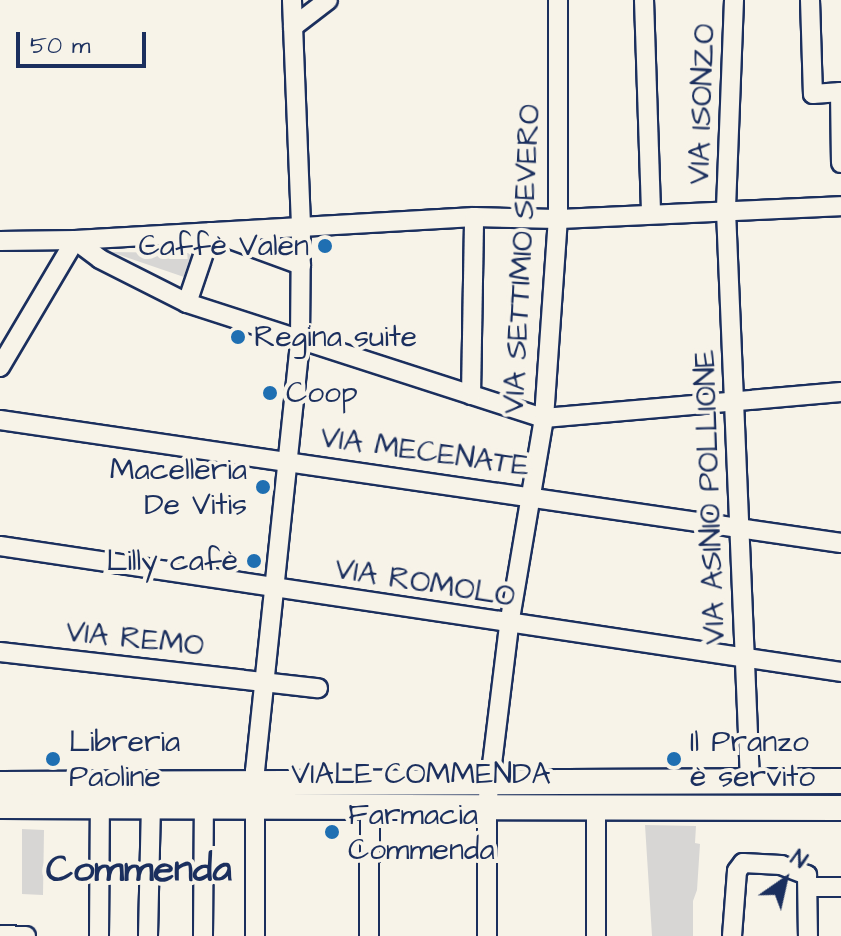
<!DOCTYPE html>
<html>
<head>
<meta charset="utf-8">
<style>
  body { margin:0 }
  #map { position:relative; width:841px; height:936px; overflow:hidden; background:#f7f3e8; font-family:"Architects Daughter",sans-serif }
  div>[style] { position:absolute }
  .green>* { inset:0; background:#d7d6d4 }
  .roads { filter:drop-shadow(2px 0 #1b2f5e) drop-shadow(-2px 0 #1b2f5e) drop-shadow(0 2px #1b2f5e) drop-shadow(0 -2px #1b2f5e) }
  .minor>* { height:18px; margin:-9px; padding:0 9px; transform-origin:9px; border-radius:9px; background:#f7f3e8 }
  .tertiary>* { height:24px; margin:-12px; padding:0 12px; transform-origin:12px; border-radius:12px; background:#f7f3e8 }
  .dots>* { width:22px; height:22px; translate:-50% -50%; box-sizing:border-box; border:4px solid #f7f3e8; border-radius:50% }
  span { translate:-50% -50%; white-space:nowrap; text-align:center; line-height:1.15; -webkit-text-stroke:8px #f7f3e8; paint-order:stroke }
  .street-label { font-size:30px; color:#1b2f5e }
  .poi-label { font-size:30px; color:#1b2f5e }
  .right { translate:-100% -50%; text-align:right }
  .left { translate:0 -50%; text-align:left }
  .district-label { font-size:38px; color:#1b2f5e; font-weight:700 }
  .north { position:absolute; left:745px; top:840px; width:80px; height:80px; -webkit-text-stroke:6px #f7f3e8; paint-order:stroke; rotate:34deg; font-size:22px; font-weight:700; line-height:32px; text-align:center; color:#1b2f5e }
  .north::after { content:''; display:block; margin:auto; width:28px; height:36px; background:#1b2f5e; clip-path:polygon(50% 0,100% 100%,50% 72%,0 100%) }
  .scale { position:absolute; left:16px; top:32px; width:130px; height:36px; box-sizing:border-box; border:4px solid #1b2f5e; border-top:0; padding-left:10px; font-size:24px; line-height:28px; white-space:nowrap; color:#1b2f5e; -webkit-text-stroke:6px #f7f3e8; paint-order:stroke }
</style>
</head>
<body>
<div id="map">
  <div class="green">
    <i style="clip-path:polygon(111px 252px,188px 253px,195px 259px,191px 276px,184px 277px)"></i>
    <i style="clip-path:polygon(645px 825px,696px 826px,695px 843px,700px 844px,697px 890px,693px 901px,693px 936px,652px 936px)"></i>
    <i style="clip-path:polygon(22px 829px,44px 830px,43px 895px,22px 894px)"></i>
  </div>
  <div class="roads">
    <div class="minor">
      <i style="left:644px;top:0;width:213px;rotate:88.1deg"></i>
      <i style="left:734px;top:0;width:211px;rotate:92.2deg"></i>
      <i style="left:726px;top:211px;width:571px;rotate:87.59deg"></i>
      <i style="left:810px;top:0;width:94px;rotate:88.2deg"></i>
      <i style="left:813px;top:94px;width:28px;rotate:-4deg"></i>
      <i style="left:293px;top:27px;width:44px;rotate:-37.6deg"></i>
      <i style="left:840px;top:92px;width:71px;rotate:89.2deg"></i>
      <i style="left:0;top:241px;width:75px;rotate:-0.8deg"></i>
      <i style="left:75px;top:240px;width:400px;rotate:-3.3deg"></i>
      <i style="left:474px;top:217px;width:84px;rotate:1.4deg"></i>
      <i style="left:558px;top:219px;width:283px;rotate:-2.6deg"></i>
      <i style="left:187px;top:303px;width:75px;rotate:-71.3deg"></i>
      <i style="left:211px;top:232px;width:96px;rotate:20.1deg"></i>
      <i style="left:0;top:367px;width:147px;rotate:-59.4deg"></i>
      <i style="left:75px;top:240px;width:31px;rotate:37deg"></i>
      <i style="left:100px;top:259px;width:97px;rotate:26.8deg"></i>
      <i style="left:187px;top:303px;width:375px;rotate:17.9deg"></i>
      <i style="left:544px;top:418px;width:298px;rotate:-5deg"></i>
      <i style="left:471px;top:395px;width:178px;rotate:-89deg"></i>
      <i style="left:0;top:420px;width:850px;rotate:8.32deg"></i>
      <i style="left:0;top:546px;width:850px;rotate:8.52deg"></i>
      <i style="left:0;top:652px;width:320px;rotate:6.5deg"></i>
      <i style="left:596px;top:806px;width:130px;rotate:90deg"></i>
      <i style="left:808px;top:887px;width:33px"></i>
      <i style="left:0;top:935px;width:26px;rotate:2deg"></i>
      <i style="left:99px;top:936px;width:141px;rotate:-89.6deg"></i>
      <i style="left:148px;top:936px;width:131px;rotate:-88.7deg"></i>
      <i style="left:203px;top:936px;width:131px;rotate:-89.6deg"></i>
      <i style="left:255px;top:936px;width:165px;rotate:-90deg"></i>
      <i style="left:255px;top:771px;width:433px;rotate:-84deg"></i>
      <i style="left:300px;top:340px;width:115px;rotate:-89.5deg"></i>
      <i style="left:301px;top:225px;width:225px;rotate:-92.3deg"></i>
      <i style="left:369px;top:936px;width:131px;rotate:-89.6deg"></i>
      <i style="left:487px;top:936px;width:131px;rotate:-90deg"></i>
      <i style="left:487px;top:805px;width:181px;rotate:-83deg"></i>
      <i style="left:509px;top:625px;width:210px;rotate:-80.4deg"></i>
      <i style="left:544px;top:418px;width:199px;rotate:-86deg"></i>
      <i style="left:558px;top:219px;width:219px;rotate:-90deg"></i>
      <i style="left:732px;top:936px;width:65px;rotate:-85.6deg"></i>
      <i style="left:737px;top:871px;width:10px;rotate:-53deg"></i>
      <i style="left:743px;top:863px;width:38px;rotate:3deg"></i>
      <i style="left:781px;top:865px;width:28px;rotate:21deg"></i>
      <i style="left:807px;top:875px;width:61px;rotate:89.1deg"></i>
    </div>
    <div class="tertiary">
      <i style="left:0;top:784px;width:841px;rotate:-0.2deg"></i>
      <i style="left:0;top:806px;width:841px;rotate:0.14deg"></i>
    </div>
  </div>
  <div class="dots">
    <i style="left:325px;top:246px;background:#1f6fb2"></i>
    <i style="left:238px;top:337px;background:#1f6fb2"></i>
    <i style="left:270px;top:393px;background:#1f6fb2"></i>
    <i style="left:263px;top:487px;background:#1f6fb2"></i>
    <i style="left:254px;top:561px;background:#1f6fb2"></i>
    <i style="left:53px;top:759px;background:#1f6fb2"></i>
    <i style="left:674px;top:759px;background:#1f6fb2"></i>
    <i style="left:332px;top:832px;background:#1f6fb2"></i>
  </div>
  <div class="street-label">
    <span style="left:702px;top:104px;rotate:-88deg">VIA ISONZO</span>
    <span style="left:522px;top:259px;rotate:-87deg">VIA SETTIMIO SEVERO</span>
    <span style="left:425px;top:452px;rotate:8deg">VIA MECENATE</span>
    <span style="left:710px;top:497px;rotate:-92deg">VIA ASINIO POLLIONE</span>
    <span style="left:425px;top:583px;rotate:9deg">VIA ROMOLO</span>
    <span style="left:135px;top:639px;rotate:6deg">VIA REMO</span>
    <span style="left:421px;top:774px">VIALE COMMENDA</span>
  </div>
  <div class="poi-label">
    <span class="right" style="left:309px;top:246px">Caffè Valen</span>
    <span class="left" style="left:254px;top:337px">Regina suite</span>
    <span class="left" style="left:286px;top:393px">Coop</span>
    <span class="right" style="left:247px;top:487px">Macelleria<br>De Vitis</span>
    <span class="right" style="left:238px;top:561px">Lilly cafè</span>
    <span class="left" style="left:69px;top:759px">Libreria<br>Paoline</span>
    <span class="left" style="left:690px;top:759px">Il Pranzo<br>è servito</span>
    <span class="left" style="left:348px;top:832px">Farmacia<br>Commenda</span>
  </div>
  <div class="district-label">
    <span style="left:139px;top:871px">Commenda</span>
  </div>
  <div class="north">N</div>
  <div class="scale">50 m</div>
</div>
</body>
</html>
